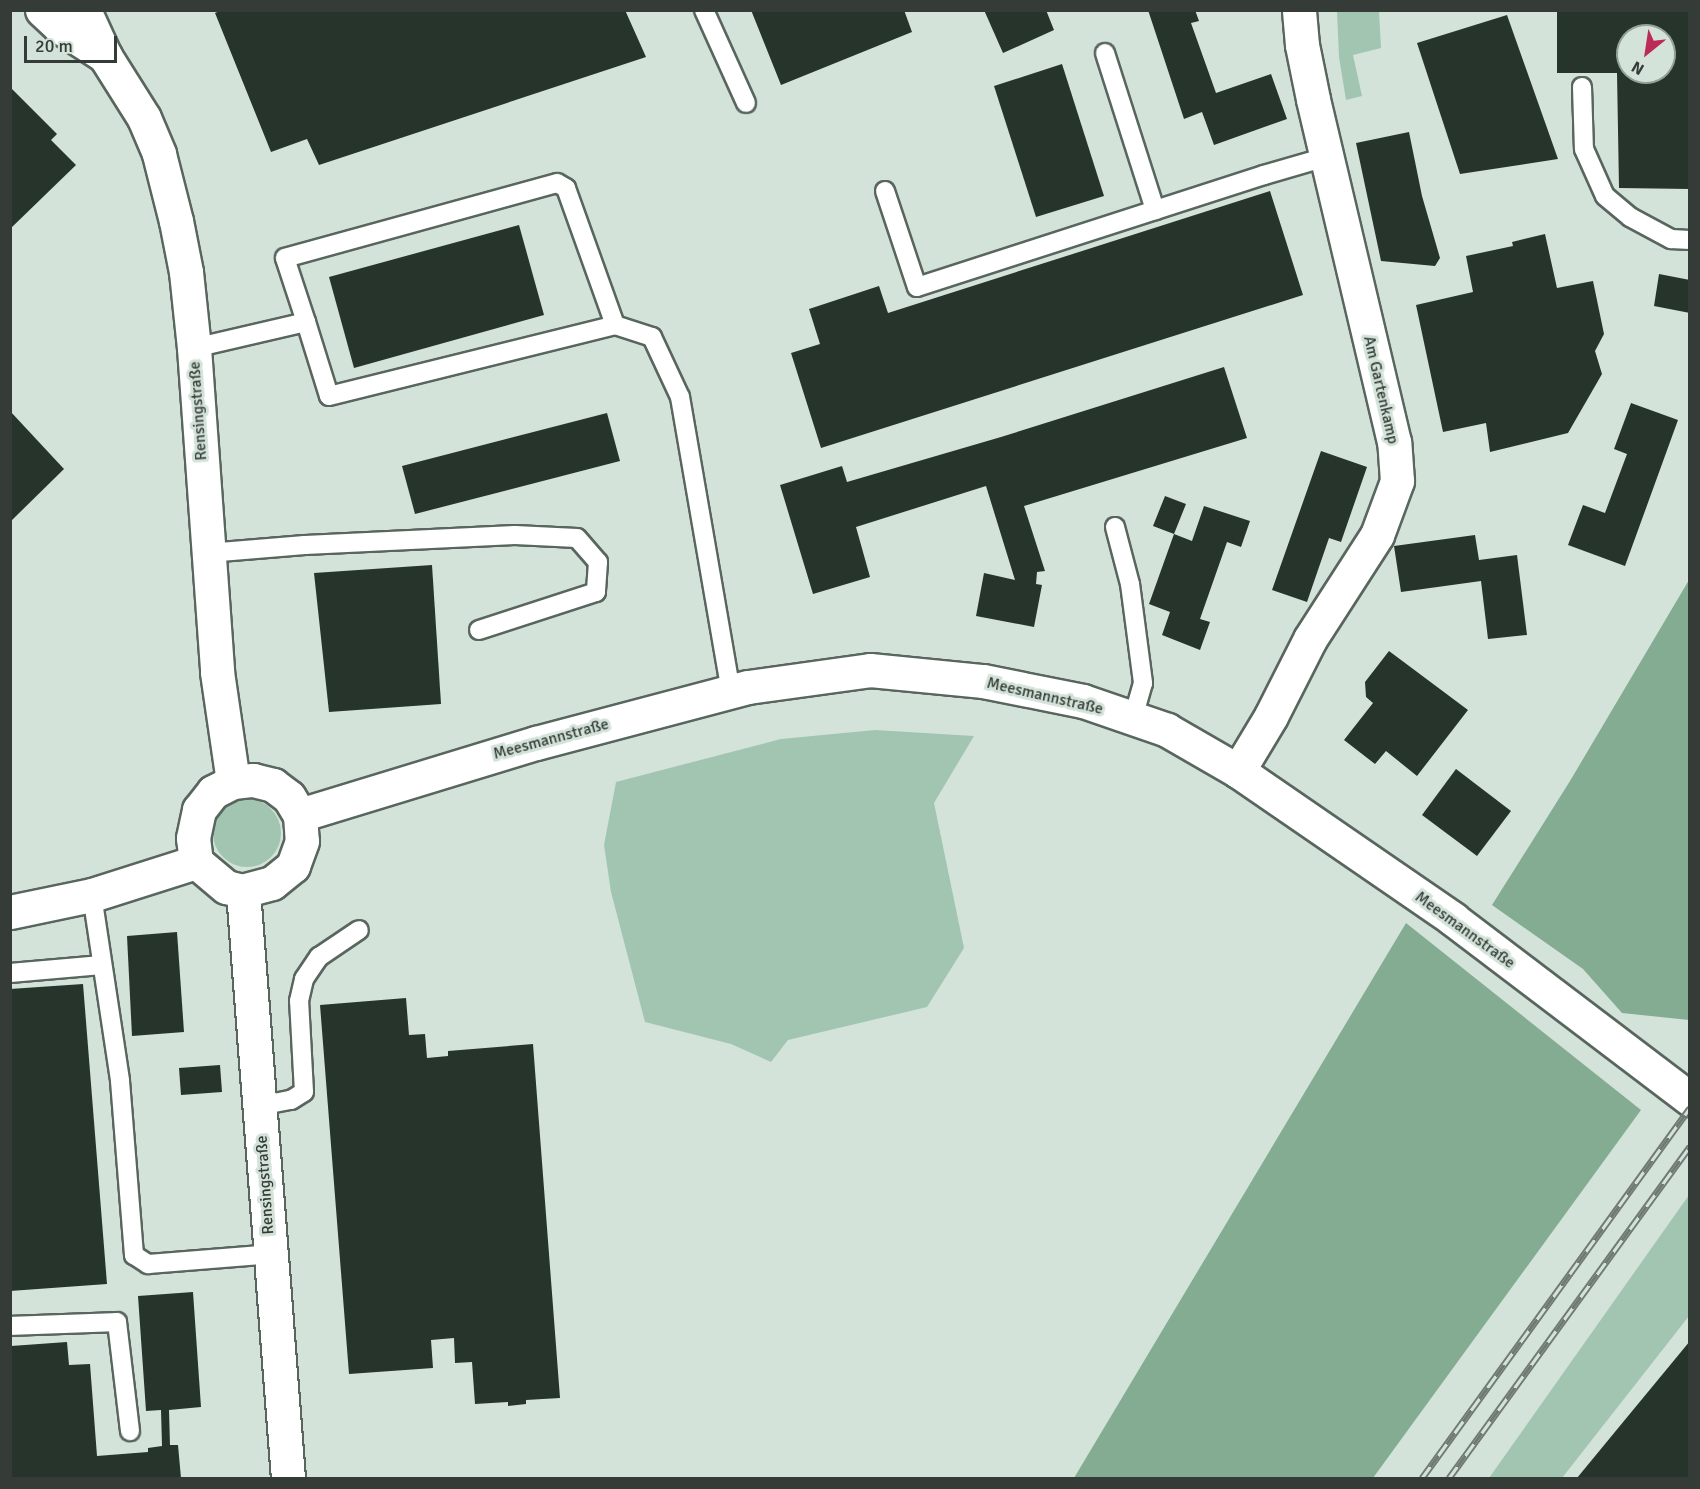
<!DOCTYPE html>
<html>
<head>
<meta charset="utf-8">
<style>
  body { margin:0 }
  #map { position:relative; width:1700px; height:1489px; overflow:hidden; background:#d3e3d9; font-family:Signika,sans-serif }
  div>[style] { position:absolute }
  .green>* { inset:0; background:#a1c5b0 }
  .round { border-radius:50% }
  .forest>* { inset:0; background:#83ac93 }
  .building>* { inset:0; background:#27342c }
  .roads { filter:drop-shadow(2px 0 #58665e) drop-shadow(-2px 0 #58665e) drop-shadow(0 2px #58665e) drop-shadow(0 -2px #58665e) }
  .service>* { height:18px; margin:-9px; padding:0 9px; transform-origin:9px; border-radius:9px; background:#fff }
  .minor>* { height:33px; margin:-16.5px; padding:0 16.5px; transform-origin:16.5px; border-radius:16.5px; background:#fff }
  .rail>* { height:7px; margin-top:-3.5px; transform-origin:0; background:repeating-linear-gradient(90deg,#d3e3d9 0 14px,#707a73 0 28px); box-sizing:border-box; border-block:2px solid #707a73 }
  span { translate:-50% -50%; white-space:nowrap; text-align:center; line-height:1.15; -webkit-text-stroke:6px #d3e3d9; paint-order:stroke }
  .street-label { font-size:16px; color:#353c37 }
  .frame { position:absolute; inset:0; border:12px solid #353c37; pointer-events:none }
  .north { position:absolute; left:1616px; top:24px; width:60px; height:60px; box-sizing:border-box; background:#d3e3d9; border:2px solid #94a098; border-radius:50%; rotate:210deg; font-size:16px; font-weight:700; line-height:24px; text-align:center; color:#353c37 }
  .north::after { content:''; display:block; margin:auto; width:21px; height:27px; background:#bb2b56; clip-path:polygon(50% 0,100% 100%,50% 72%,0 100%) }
  .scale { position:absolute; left:24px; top:36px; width:93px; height:27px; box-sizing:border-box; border:3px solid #353c37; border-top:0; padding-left:8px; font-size:18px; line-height:21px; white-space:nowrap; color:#353c37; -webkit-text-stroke:4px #d3e3d9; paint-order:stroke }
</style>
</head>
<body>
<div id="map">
  <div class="green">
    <i style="clip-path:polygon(1337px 11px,1379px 11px,1381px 48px,1353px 55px,1362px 96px,1346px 100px,1339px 57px)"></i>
    <i style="clip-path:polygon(875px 730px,974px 736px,934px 803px,964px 948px,927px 1007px,788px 1040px,771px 1062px,731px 1044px,645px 1022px,611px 892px,604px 845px,616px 782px,781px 739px)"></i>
    <i class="round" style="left:213px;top:799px;width:68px;height:68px"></i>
    <i style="clip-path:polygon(1689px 1195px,1689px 1316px,1562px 1478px,1489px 1478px)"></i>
  </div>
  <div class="forest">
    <i style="clip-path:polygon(1689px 580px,1689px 1020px,1622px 1013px,1583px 969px,1492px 905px,1570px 781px)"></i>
    <i style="clip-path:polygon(1406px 923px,1641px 1110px,1373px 1478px,1074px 1478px)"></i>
  </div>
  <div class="building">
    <i style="clip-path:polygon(222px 10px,625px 10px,646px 57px,319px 165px,307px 139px,271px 152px,215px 13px)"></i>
    <i style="clip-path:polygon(751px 10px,904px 10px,912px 32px,781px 85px)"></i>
    <i style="clip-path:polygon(984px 10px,1046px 10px,1054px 30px,1003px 53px)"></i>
    <i style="clip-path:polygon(1148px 10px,1195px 10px,1199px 21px,1191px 23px,1216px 93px,1271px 74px,1287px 119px,1214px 145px,1202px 112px,1184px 119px)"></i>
    <i style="clip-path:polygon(evenodd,1557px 10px,1690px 10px,1690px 189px,1619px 188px,1617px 73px,1557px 73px,1557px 10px,1628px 36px,1664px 36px,1664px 72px,1628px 72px,1628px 36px)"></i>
    <i style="clip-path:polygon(1507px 15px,1558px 159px,1460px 174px,1417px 43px)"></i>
    <i style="clip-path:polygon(1062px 64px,1104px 196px,1036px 217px,994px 86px)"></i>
    <i style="clip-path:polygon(10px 87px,57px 134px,51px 140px,76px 165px,10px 229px)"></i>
    <i style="clip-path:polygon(1409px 132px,1422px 196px,1440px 258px,1435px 266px,1381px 261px,1356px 143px)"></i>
    <i style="clip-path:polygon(1270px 191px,1303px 295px,821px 448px,791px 353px,820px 344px,809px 309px,879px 286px,888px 313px)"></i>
    <i style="clip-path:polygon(519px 225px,544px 315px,354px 368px,329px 277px)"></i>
    <i style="clip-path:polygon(1545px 234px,1557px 288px,1593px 281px,1604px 334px,1595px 351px,1602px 374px,1568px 433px,1490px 452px,1486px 423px,1443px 432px,1416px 305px,1473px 292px,1466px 256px,1513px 246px,1512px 242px)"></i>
    <i style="clip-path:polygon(1659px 274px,1690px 280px,1690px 313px,1654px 306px)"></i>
    <i style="clip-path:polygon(1224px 367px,1247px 438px,1024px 506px,1045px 571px,1037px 572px,1036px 584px,1042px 585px,1034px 627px,976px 616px,984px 573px,1015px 580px,986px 486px,856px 527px,870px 577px,813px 594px,780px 485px,842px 466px,847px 482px,1001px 437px)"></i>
    <i style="clip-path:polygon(1631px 403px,1678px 420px,1625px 566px,1568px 545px,1583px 505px,1605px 513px,1627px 454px,1614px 449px)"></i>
    <i style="clip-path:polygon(10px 411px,64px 469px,10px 522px)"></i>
    <i style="clip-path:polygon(607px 413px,620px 461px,415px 514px,402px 466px)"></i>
    <i style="clip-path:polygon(1321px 451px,1367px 467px,1341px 542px,1329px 538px,1307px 602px,1272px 590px)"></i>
    <i style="clip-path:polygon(1165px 496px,1186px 504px,1174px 534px,1192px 541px,1204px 506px,1250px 521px,1241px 547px,1227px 542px,1200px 619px,1210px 622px,1200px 650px,1162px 635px,1170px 612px,1149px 604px,1174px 534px,1153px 526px)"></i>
    <i style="clip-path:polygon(1475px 535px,1479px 560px,1517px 555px,1527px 635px,1488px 639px,1481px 581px,1401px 592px,1394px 546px)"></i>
    <i style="clip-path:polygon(432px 565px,441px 704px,329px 712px,314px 573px)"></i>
    <i style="clip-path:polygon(1389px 651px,1468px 710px,1417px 776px,1386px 751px,1375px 764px,1344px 740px,1373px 703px,1366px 697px,1365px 682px)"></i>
    <i style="clip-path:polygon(1456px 769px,1511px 811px,1477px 856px,1422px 815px)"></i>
    <i style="clip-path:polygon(177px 932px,184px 1032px,132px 1036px,127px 936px)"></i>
    <i style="clip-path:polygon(83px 984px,107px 1284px,10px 1291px,10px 989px)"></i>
    <i style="clip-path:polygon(406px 998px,409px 1035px,425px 1034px,427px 1058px,448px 1056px,448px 1051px,533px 1044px,560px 1398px,526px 1400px,526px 1404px,508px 1406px,508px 1402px,475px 1404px,472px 1362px,455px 1363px,454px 1338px,431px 1340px,433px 1368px,349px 1374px,320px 1005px)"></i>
    <i style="clip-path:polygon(220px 1065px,222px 1092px,181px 1095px,179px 1068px)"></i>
    <i style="clip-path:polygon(193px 1292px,201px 1407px,169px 1410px,170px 1445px,178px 1445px,181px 1478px,10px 1478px,11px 1346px,67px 1342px,69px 1365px,90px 1364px,97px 1456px,148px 1452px,148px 1448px,162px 1446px,161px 1410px,146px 1411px,138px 1296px)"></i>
    <i style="clip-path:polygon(1690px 1341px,1690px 1478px,1577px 1478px,1619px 1427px)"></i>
  </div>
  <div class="roads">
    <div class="service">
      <i style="left:704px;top:10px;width:102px;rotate:65.7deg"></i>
      <i style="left:1105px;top:53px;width:165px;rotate:72.3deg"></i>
      <i style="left:1582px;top:87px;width:62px;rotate:88.2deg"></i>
      <i style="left:1584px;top:149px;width:51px;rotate:65.9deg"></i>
      <i style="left:1605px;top:196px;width:33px;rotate:40deg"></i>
      <i style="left:1630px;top:217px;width:47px;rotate:28.2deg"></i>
      <i style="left:1671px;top:239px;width:19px;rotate:3deg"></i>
      <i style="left:885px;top:191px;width:101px;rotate:71.6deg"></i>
      <i style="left:917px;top:287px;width:365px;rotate:-17.9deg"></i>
      <i style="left:1264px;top:175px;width:65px;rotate:-16.2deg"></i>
      <i style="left:615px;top:325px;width:39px;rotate:18deg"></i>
      <i style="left:652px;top:337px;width:66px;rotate:65deg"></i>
      <i style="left:680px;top:397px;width:299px;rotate:80.2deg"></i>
      <i style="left:194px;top:348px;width:115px;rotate:-13.1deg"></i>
      <i style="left:306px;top:322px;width:77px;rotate:72.7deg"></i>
      <i style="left:329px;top:396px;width:295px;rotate:-13.9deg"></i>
      <i style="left:615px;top:325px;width:145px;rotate:-109.7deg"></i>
      <i style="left:566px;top:188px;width:10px;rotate:-151deg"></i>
      <i style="left:557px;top:183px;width:282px;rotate:164.6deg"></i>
      <i style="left:285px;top:258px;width:67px;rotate:71.8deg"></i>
      <i style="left:1115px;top:527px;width:59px;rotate:75.3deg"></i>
      <i style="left:1130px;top:584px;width:100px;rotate:82.5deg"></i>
      <i style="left:1143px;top:683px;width:37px;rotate:106deg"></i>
      <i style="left:208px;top:553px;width:97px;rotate:-4.7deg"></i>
      <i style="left:305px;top:545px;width:210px;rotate:-2.7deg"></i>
      <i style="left:515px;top:535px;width:62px;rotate:2.8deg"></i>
      <i style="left:577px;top:538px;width:32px;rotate:49deg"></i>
      <i style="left:598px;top:562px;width:30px;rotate:94deg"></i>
      <i style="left:596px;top:592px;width:123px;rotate:162deg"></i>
      <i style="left:92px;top:895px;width:188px;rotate:81.4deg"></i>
      <i style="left:120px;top:1081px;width:175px;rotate:85.4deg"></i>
      <i style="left:134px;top:1255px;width:17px;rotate:33deg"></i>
      <i style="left:148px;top:1264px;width:123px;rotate:-4.6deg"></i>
      <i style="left:10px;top:973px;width:92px;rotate:-5deg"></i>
      <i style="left:259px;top:1106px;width:33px;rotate:-11deg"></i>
      <i style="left:291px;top:1100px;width:15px;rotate:-32deg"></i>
      <i style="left:304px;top:1092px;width:91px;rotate:-93.1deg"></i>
      <i style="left:299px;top:1001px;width:23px;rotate:-77deg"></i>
      <i style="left:304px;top:979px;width:27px;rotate:-56deg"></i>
      <i style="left:319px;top:957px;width:48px;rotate:-34deg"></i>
      <i style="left:10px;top:1326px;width:107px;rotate:-2.1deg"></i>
      <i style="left:117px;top:1322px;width:110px;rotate:83.2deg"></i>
    </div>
    <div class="minor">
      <i style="left:42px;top:10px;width:25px;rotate:43deg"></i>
      <i style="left:60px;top:27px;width:54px;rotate:32.8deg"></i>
      <i style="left:84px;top:10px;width:51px;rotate:65.5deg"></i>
      <i style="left:105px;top:56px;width:73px;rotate:57.8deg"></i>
      <i style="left:144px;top:118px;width:39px;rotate:67deg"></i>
      <i style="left:159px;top:154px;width:69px;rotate:75.8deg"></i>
      <i style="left:176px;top:221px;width:52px;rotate:78.9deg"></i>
      <i style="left:186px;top:272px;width:76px;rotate:84deg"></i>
      <i style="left:194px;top:348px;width:325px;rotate:85.9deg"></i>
      <i style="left:217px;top:672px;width:111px;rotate:81.7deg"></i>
      <i style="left:1238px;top:771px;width:64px;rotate:-59deg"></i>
      <i style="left:1271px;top:716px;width:86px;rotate:-63.1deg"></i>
      <i style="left:1310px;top:639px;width:124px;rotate:-57.2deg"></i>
      <i style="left:1377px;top:535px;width:58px;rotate:-69.7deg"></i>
      <i style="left:1397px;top:481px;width:39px;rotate:-94deg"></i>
      <i style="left:1394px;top:442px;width:352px;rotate:-103.3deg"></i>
      <i style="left:1313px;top:99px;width:55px;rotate:-101.5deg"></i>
      <i style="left:1302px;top:45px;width:35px;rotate:-95deg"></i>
      <i style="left:253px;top:780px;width:21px;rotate:14deg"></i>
      <i style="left:273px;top:785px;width:20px;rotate:37deg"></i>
      <i style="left:289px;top:797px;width:21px;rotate:59deg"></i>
      <i style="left:300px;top:815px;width:26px;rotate:86deg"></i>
      <i style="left:302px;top:841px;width:27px;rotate:110deg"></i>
      <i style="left:293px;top:866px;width:27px;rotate:141deg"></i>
      <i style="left:272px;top:883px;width:30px;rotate:165deg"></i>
      <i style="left:243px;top:891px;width:17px;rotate:-167deg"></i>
      <i style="left:226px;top:887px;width:39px;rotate:-140deg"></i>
      <i style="left:196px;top:862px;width:24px;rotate:-97deg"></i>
      <i style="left:193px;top:838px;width:29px;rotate:-78deg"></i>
      <i style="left:199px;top:810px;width:23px;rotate:-52deg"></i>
      <i style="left:213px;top:792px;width:22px;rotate:-27deg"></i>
      <i style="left:233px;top:782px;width:20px;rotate:-6deg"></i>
      <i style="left:300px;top:815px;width:247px;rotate:-17deg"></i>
      <i style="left:536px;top:743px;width:219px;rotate:-14.8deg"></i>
      <i style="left:748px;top:687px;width:123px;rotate:-7.9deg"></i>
      <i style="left:870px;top:670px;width:114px;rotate:5.6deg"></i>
      <i style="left:983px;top:681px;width:102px;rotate:11.3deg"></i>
      <i style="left:1083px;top:701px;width:89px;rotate:19deg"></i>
      <i style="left:1167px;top:730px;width:82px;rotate:30deg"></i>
      <i style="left:1238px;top:771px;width:261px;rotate:34.5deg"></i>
      <i style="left:1453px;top:919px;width:298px;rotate:37.2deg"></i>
      <i style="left:243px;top:891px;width:589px;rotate:85.62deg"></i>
      <i style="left:10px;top:912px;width:84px;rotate:-11.7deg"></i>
      <i style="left:92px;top:895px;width:109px;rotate:-17.6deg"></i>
    </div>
  </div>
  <div class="rail">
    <i style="left:1422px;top:1478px;width:457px;rotate:-54.1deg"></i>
    <i style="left:1449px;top:1478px;width:410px;rotate:-54deg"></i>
  </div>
  <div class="street-label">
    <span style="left:1381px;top:390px;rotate:77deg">Am Gartenkamp</span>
    <span style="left:198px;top:411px;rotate:-94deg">Rensingstraße</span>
    <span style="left:1045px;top:696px;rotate:13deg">Meesmannstraße</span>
    <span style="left:551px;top:739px;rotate:-15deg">Meesmannstraße</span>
    <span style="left:1465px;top:930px;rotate:36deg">Meesmannstraße</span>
    <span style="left:265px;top:1185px;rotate:-94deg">Rensingstraße</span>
  </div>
  <div class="frame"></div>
  <div class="north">N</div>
  <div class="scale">20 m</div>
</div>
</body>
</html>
